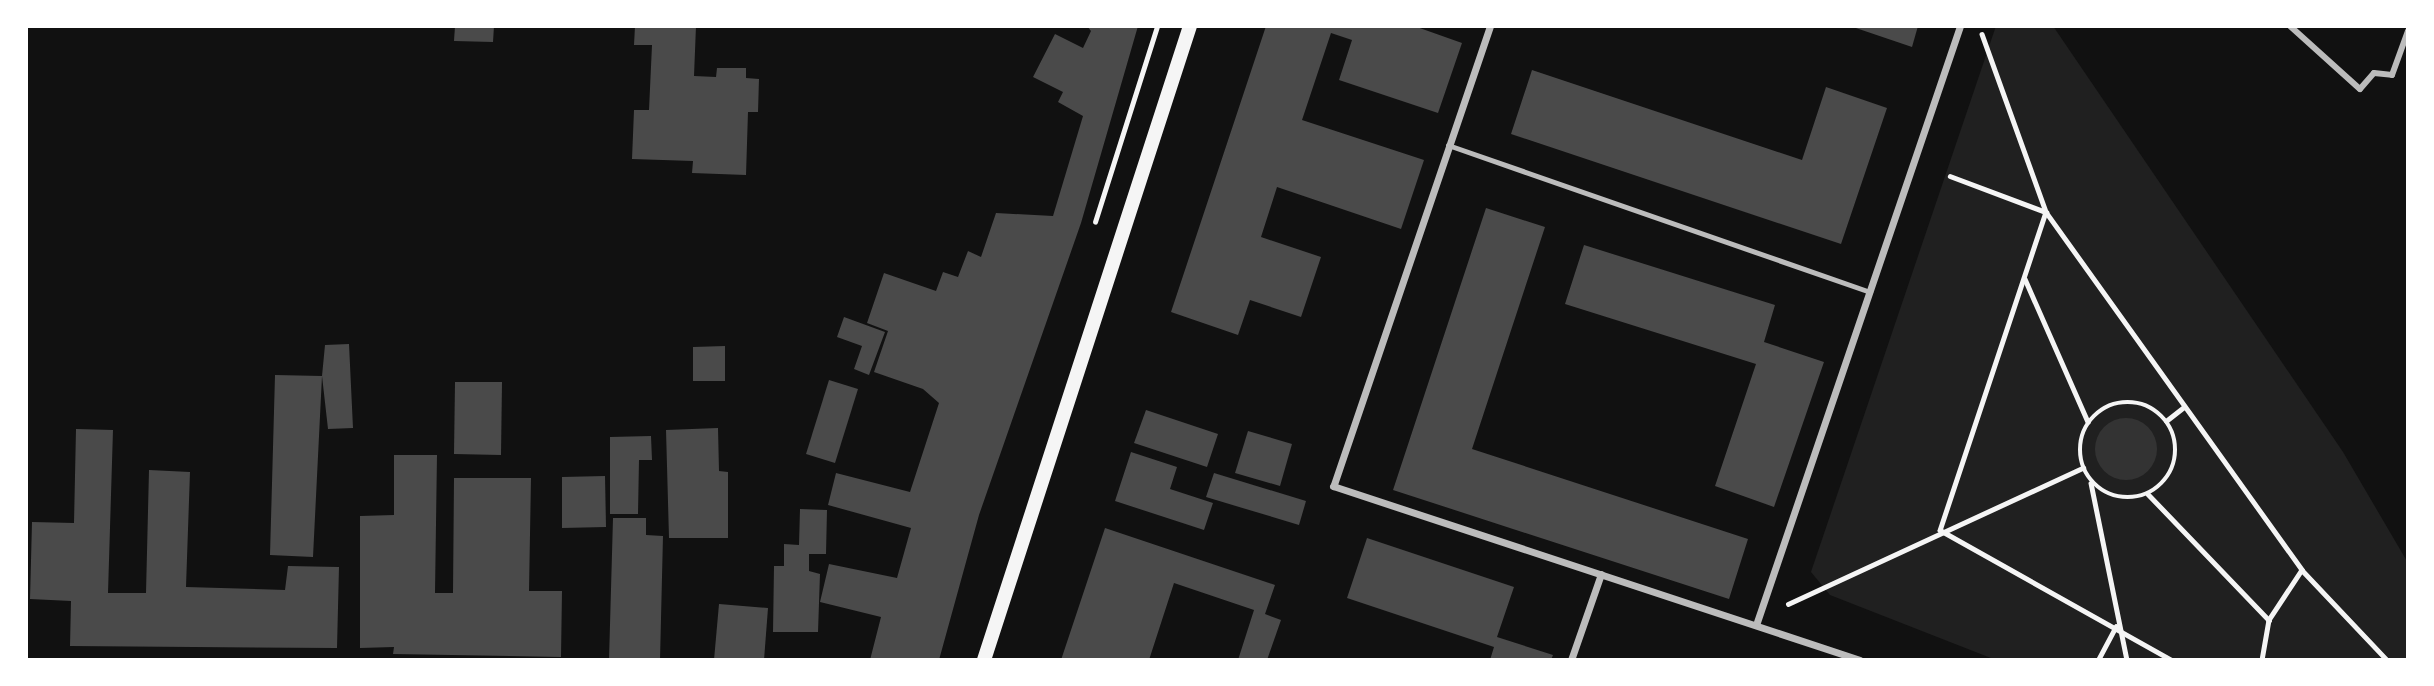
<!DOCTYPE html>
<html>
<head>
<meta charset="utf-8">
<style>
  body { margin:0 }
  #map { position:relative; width:2434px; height:686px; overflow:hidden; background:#111; font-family:Quicksand,sans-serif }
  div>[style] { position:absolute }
  .green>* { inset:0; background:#202020 }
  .water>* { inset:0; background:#333 }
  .round { border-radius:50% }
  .building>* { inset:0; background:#4a4a4a }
  .path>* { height:4.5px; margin:-2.25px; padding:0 2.25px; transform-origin:2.25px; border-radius:2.25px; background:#f5f5f5 }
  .path>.ring { margin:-2.25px; padding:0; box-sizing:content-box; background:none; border:4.5px solid #f5f5f5; border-radius:50% }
  .service>* { height:5px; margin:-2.5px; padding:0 2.5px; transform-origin:2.5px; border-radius:2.5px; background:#bcbcbc }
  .pedestrian>* { height:6px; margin:-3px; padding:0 3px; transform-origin:3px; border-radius:3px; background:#bcbcbc }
  .minor>* { height:7px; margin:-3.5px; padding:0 3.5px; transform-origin:3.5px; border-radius:3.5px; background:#bcbcbc }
  .secondary>* { height:14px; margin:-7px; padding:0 7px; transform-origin:7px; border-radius:7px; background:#f5f5f5 }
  span { translate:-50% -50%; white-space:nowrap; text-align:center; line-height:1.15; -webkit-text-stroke:5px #fff; paint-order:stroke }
  .frame { position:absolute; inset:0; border:28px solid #fff; pointer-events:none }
</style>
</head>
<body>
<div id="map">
  <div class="green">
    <i style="clip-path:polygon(1996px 26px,2053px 26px,2343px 452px,2408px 563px,2408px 660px,1996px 660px,1830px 595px,1811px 572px)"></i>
  </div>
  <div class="water">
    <i class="round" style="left:2095px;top:418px;width:62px;height:62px"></i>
  </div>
  <div class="building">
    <i style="clip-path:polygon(455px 26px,494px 26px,493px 42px,454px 41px)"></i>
    <i style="clip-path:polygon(635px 26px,696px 26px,694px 76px,716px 77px,717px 68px,746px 68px,746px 78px,759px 79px,758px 112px,748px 112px,746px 175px,692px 173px,693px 161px,632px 159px,634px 110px,649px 110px,652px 45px,634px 45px)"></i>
    <i style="clip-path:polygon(1087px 26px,1138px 26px,1081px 223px,979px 515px,939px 660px,870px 660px,881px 617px,820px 602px,829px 564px,897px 578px,911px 528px,828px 505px,836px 473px,910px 492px,939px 403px,923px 389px,874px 372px,888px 331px,867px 323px,884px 273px,936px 291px,943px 272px,958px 277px,968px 251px,981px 257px,996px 213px,1053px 216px,1083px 116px,1058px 102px,1063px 92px,1033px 77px,1055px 34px,1083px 48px,1091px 31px)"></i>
    <i style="clip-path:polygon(1266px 26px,1414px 26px,1462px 43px,1438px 113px,1339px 80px,1352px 40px,1331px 33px,1302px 120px,1424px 160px,1401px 229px,1277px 187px,1261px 237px,1321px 257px,1301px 317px,1250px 300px,1238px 335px,1171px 312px)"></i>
    <i style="clip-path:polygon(1850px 26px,1918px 26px,1912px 47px)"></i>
    <i style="clip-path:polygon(1532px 70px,1802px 160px,1826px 87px,1887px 108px,1841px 244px,1511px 134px)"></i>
    <i style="clip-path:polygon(1486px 208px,1545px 227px,1472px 449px,1748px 539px,1729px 599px,1393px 490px)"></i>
    <i style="clip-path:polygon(1584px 245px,1775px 305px,1764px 342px,1824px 362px,1774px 507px,1715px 486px,1756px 364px,1565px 304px)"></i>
    <i style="clip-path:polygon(844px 317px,885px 332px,869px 375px,854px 369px,862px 346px,837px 337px)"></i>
    <i style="clip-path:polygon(349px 344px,353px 428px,328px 429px,322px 376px,313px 557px,270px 555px,275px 375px,322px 376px,325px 345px)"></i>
    <i style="clip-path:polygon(725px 346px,725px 381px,693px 381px,693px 347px)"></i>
    <i style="clip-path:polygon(829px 380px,858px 389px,835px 463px,806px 454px)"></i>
    <i style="clip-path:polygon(455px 382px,502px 382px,501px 455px,454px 454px)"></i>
    <i style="clip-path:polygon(1146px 410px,1218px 434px,1207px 467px,1134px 443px)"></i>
    <i style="clip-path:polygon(718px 428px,719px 471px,728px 472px,728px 538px,669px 538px,666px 430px)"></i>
    <i style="clip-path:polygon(76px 429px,113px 430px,108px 593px,146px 593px,149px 470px,190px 472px,186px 587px,285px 590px,288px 566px,339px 567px,337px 648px,70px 646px,71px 601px,30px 599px,32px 522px,74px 523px)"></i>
    <i style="clip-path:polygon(1248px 431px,1292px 444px,1280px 486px,1235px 473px)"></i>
    <i style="clip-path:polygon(651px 436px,652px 460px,639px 460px,638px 514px,610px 514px,610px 437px)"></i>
    <i style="clip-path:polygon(1131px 452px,1177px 467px,1170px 489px,1213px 503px,1204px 530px,1115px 501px)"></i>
    <i style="clip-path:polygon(394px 455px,437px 455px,435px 593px,453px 593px,454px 478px,531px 478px,529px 591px,562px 591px,561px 657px,393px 654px,394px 647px,360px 648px,360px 516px,394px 515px)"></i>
    <i style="clip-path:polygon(1214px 473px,1306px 501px,1299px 525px,1206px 497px)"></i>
    <i style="clip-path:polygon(605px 476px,606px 527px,562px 528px,562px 477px)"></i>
    <i style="clip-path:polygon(800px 509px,827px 510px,826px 554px,809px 554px,809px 571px,820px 574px,818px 632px,773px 632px,774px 566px,784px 566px,784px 544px,799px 545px)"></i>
    <i style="clip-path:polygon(613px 518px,646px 518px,646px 535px,663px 536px,660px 660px,609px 660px)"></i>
    <i style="clip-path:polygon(1105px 528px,1275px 585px,1265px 614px,1281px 620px,1267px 660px,1238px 660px,1254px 610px,1174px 583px,1149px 660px,1061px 660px)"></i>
    <i style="clip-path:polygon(1367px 538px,1514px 587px,1497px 637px,1553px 655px,1551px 660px,1490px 660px,1494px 647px,1347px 598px)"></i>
    <i style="clip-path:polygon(719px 604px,768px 608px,764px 660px,714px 660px)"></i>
  </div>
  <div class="path">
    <i style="left:1982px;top:34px;width:189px;rotate:70.2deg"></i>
    <i style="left:2046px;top:212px;width:440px;rotate:54.4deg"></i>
    <i style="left:2302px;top:570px;width:60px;rotate:123.4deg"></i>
    <i style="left:2269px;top:620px;width:41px;rotate:99.9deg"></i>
    <i style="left:1950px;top:176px;width:103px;rotate:20.6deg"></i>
    <i style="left:2046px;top:212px;width:335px;rotate:108.4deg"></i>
    <i style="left:1940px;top:530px;width:266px;rotate:29.3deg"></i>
    <i style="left:1095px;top:222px;width:206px;rotate:-72.4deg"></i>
    <i style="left:2025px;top:279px;width:156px;rotate:66.2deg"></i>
    <i class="ring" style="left:2080px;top:402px;width:91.5px;height:91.5px"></i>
    <i style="left:2166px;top:421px;width:23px;rotate:-38deg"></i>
    <i style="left:2091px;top:483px;width:181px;rotate:78.5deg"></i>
    <i style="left:2148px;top:494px;width:175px;rotate:46.2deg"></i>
    <i style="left:2302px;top:570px;width:124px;rotate:46.6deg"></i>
    <i style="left:1788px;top:604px;width:325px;rotate:-24.8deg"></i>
    <i style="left:2098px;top:660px;width:38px;rotate:-62deg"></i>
  </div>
  <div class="service">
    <i style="left:1448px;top:145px;width:447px;rotate:19.2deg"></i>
  </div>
  <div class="pedestrian">
    <i style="left:2290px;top:26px;width:94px;rotate:42deg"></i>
    <i style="left:2360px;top:89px;width:21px;rotate:-49deg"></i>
    <i style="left:2374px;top:73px;width:18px;rotate:6deg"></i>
    <i style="left:2392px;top:75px;width:47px;rotate:-70deg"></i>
  </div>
  <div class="minor">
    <i style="left:1490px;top:26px;width:486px;rotate:108.8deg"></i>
    <i style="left:1333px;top:486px;width:555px;rotate:18.27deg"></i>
    <i style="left:1757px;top:622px;width:630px;rotate:-71.19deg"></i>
    <i style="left:1571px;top:660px;width:91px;rotate:-70.8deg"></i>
  </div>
  <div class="secondary">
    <i style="left:984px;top:660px;width:667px;rotate:-72deg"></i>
  </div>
  <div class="frame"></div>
</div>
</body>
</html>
